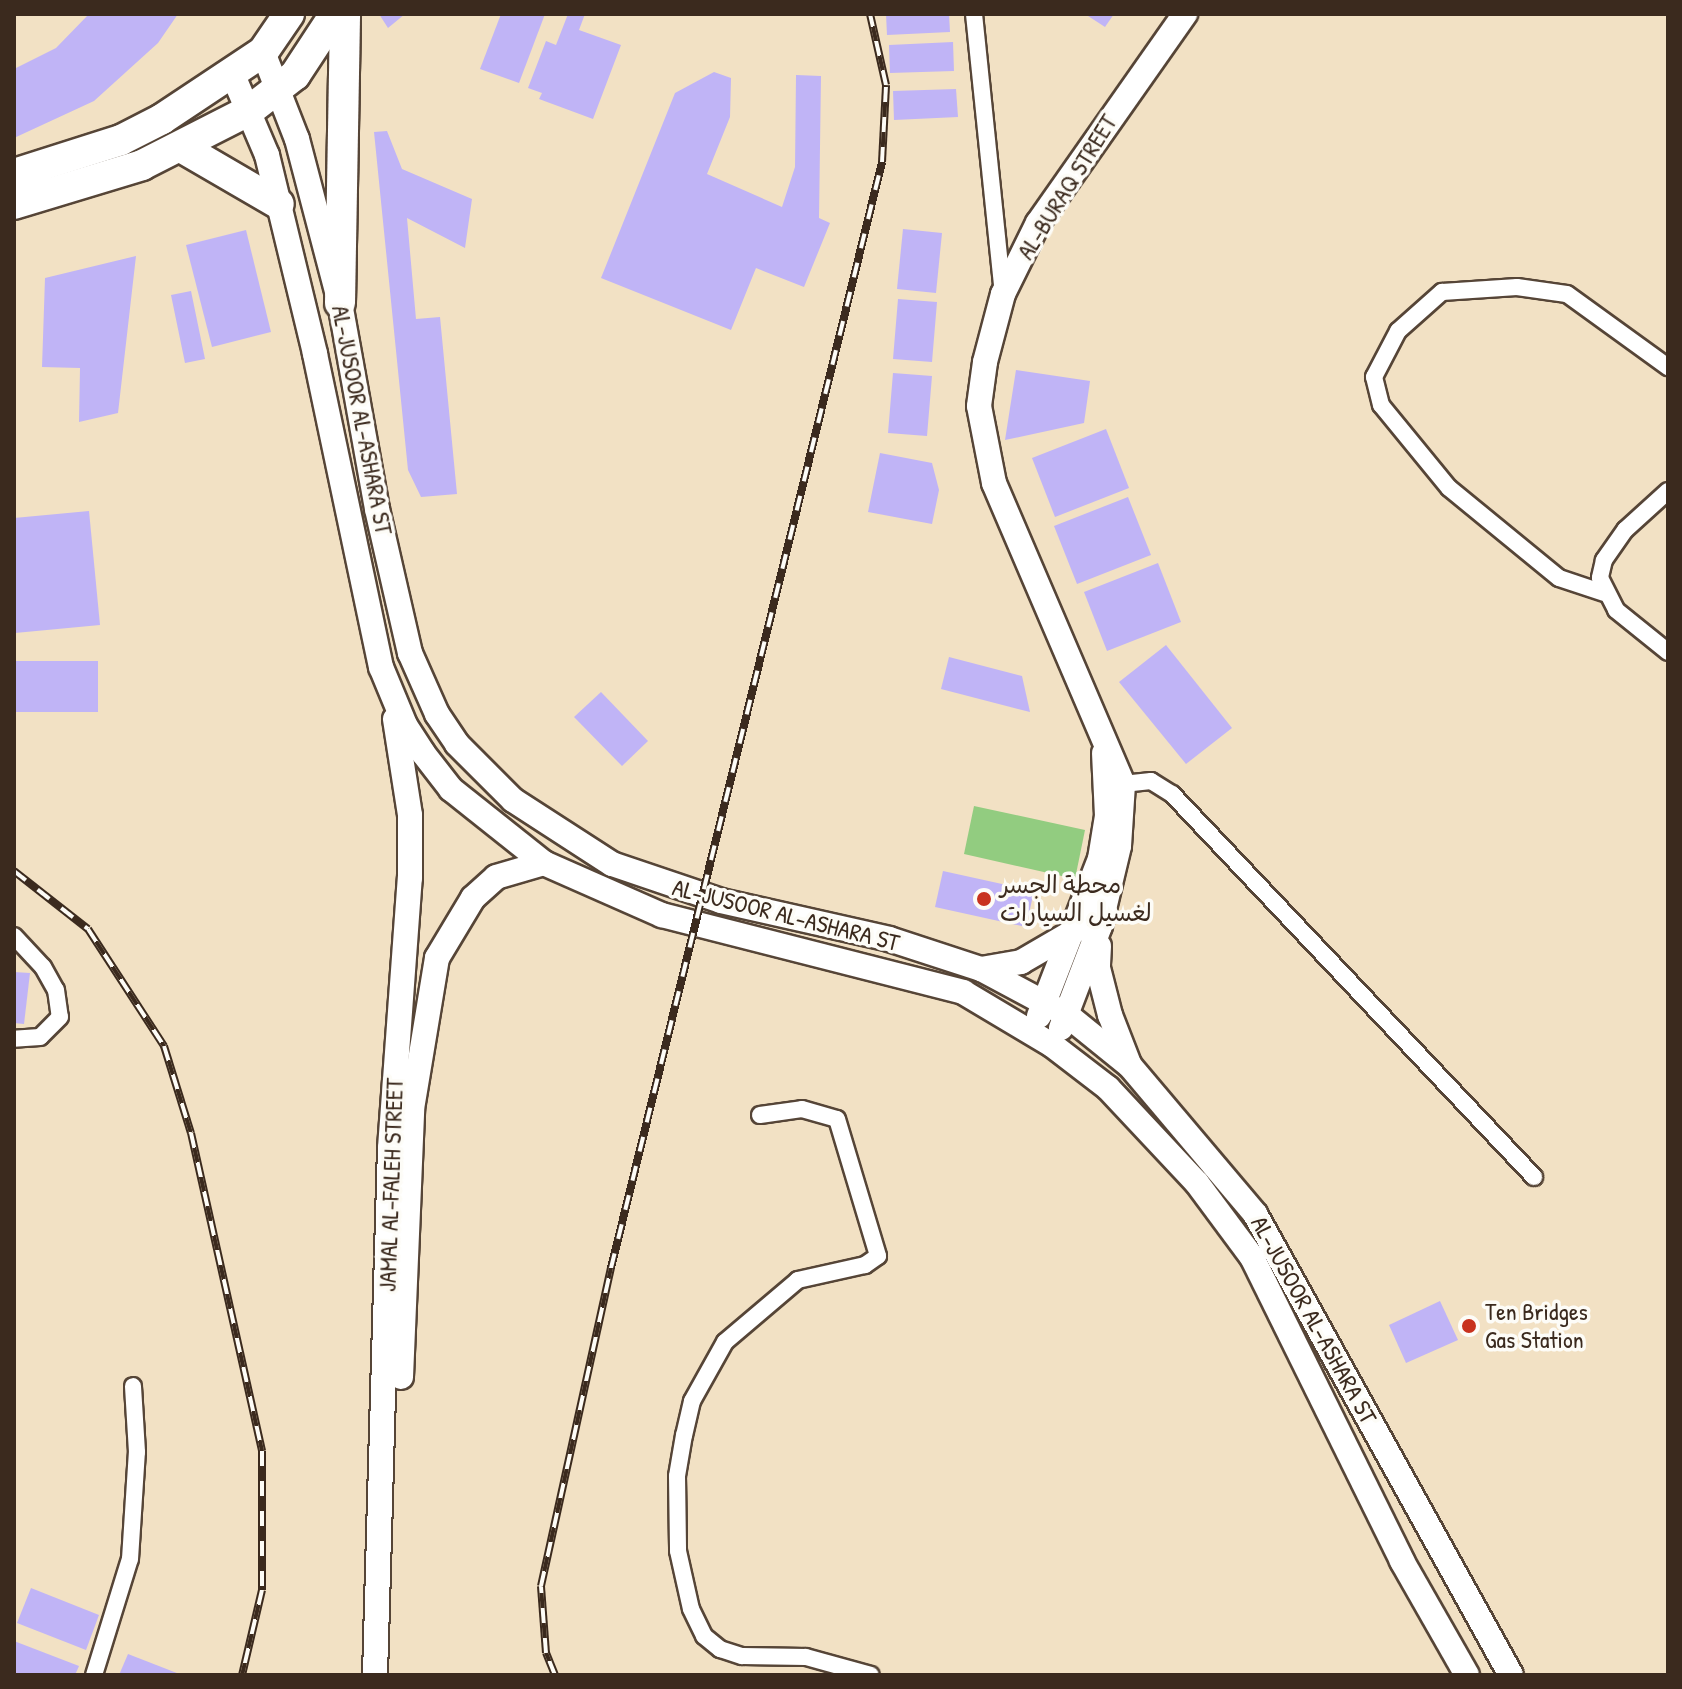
<!DOCTYPE html>
<html>
<head>
<meta charset="utf-8">
<style>
  body { margin:0 }
  #map { position:relative; width:1682px; height:1689px; overflow:hidden; background:#f2e1c4; font-family:"Patrick Hand","Playpen Sans Arabic",sans-serif }
  div>[style] { position:absolute }
  .green>* { inset:0; background:#92cc80 }
  .building>* { inset:0; background:#c0b4f6 }
  .roads { filter:drop-shadow(2px 0 #564537) drop-shadow(-2px 0 #564537) drop-shadow(0 2px #564537) drop-shadow(0 -2px #564537) }
  .street>* { height:16px; margin:-8px; padding:0 8px; transform-origin:8px; border-radius:8px; background:#fff }
  .secondary>* { height:24px; margin:-12px; padding:0 12px; transform-origin:12px; border-radius:12px; background:#fff }
  .highway>* { height:30px; margin:-15px; padding:0 15px; transform-origin:15px; border-radius:15px; background:#fff }
  .rail>* { height:8px; margin-top:-4px; transform-origin:0; background:repeating-linear-gradient(90deg,#fdfcf7 0 15px,#3b2a1e 0 30px); box-sizing:border-box; border-block:2px solid #3b2a1e }
  .dots>* { width:22px; height:22px; translate:-50% -50%; box-sizing:border-box; border:4px solid #fdfcf7; border-radius:50% }
  span { translate:-50% -50%; white-space:nowrap; text-align:center; line-height:1.15; -webkit-text-stroke:7px #fdfcf7; paint-order:stroke }
  .street-label { font-size:24px; color:#3b2a1e }
  .poi-label { font-size:24px; color:#3b2a1e }
  .left { translate:0 -50%; text-align:left }
  .frame { position:absolute; inset:0; border:16px solid #3b2a1e; pointer-events:none }
</style>
</head>
<body>
<div id="map">
  <div class="green">
    <i style="clip-path:polygon(974px 806px,1085px 830px,1075px 879px,964px 854px)"></i>
  </div>
  <div class="building">
    <i style="clip-path:polygon(89px 14px,178px 14px,158px 43px,94px 101px,14px 138px,14px 69px,56px 48px)"></i>
    <i style="clip-path:polygon(379px 14px,405px 14px,388px 28px)"></i>
    <i style="clip-path:polygon(501px 14px,545px 14px,519px 83px,480px 69px)"></i>
    <i style="clip-path:polygon(568px 14px,585px 14px,579px 30px,621px 45px,593px 119px,539px 99px,542px 93px,528px 88px,546px 41px,556px 45px)"></i>
    <i style="clip-path:polygon(886px 14px,949px 14px,950px 32px,887px 35px)"></i>
    <i style="clip-path:polygon(1085px 14px,1114px 14px,1105px 27px)"></i>
    <i style="clip-path:polygon(953px 42px,954px 71px,890px 73px,889px 45px)"></i>
    <i style="clip-path:polygon(714px 72px,731px 78px,730px 117px,707px 174px,782px 207px,795px 167px,796px 75px,821px 76px,819px 218px,830px 223px,804px 287px,756px 268px,731px 330px,601px 278px,675px 93px)"></i>
    <i style="clip-path:polygon(956px 89px,958px 117px,894px 120px,893px 91px)"></i>
    <i style="clip-path:polygon(387px 131px,402px 169px,472px 199px,465px 248px,407px 218px,416px 319px,440px 317px,457px 494px,421px 497px,408px 470px,374px 132px)"></i>
    <i style="clip-path:polygon(903px 229px,942px 233px,936px 293px,897px 289px)"></i>
    <i style="clip-path:polygon(246px 230px,271px 332px,212px 347px,186px 245px)"></i>
    <i style="clip-path:polygon(136px 256px,118px 413px,79px 422px,80px 368px,42px 367px,45px 278px)"></i>
    <i style="clip-path:polygon(191px 291px,205px 359px,185px 363px,171px 295px)"></i>
    <i style="clip-path:polygon(898px 299px,937px 302px,932px 362px,893px 359px)"></i>
    <i style="clip-path:polygon(1016px 370px,1090px 381px,1084px 423px,1005px 440px)"></i>
    <i style="clip-path:polygon(893px 373px,932px 376px,927px 436px,888px 433px)"></i>
    <i style="clip-path:polygon(1106px 429px,1129px 488px,1055px 517px,1032px 458px)"></i>
    <i style="clip-path:polygon(880px 453px,932px 463px,939px 490px,932px 524px,868px 512px)"></i>
    <i style="clip-path:polygon(1128px 497px,1151px 555px,1077px 584px,1054px 526px)"></i>
    <i style="clip-path:polygon(89px 511px,100px 625px,15px 633px,14px 518px)"></i>
    <i style="clip-path:polygon(1158px 563px,1181px 622px,1107px 651px,1084px 592px)"></i>
    <i style="clip-path:polygon(1166px 645px,1232px 728px,1186px 764px,1119px 682px)"></i>
    <i style="clip-path:polygon(949px 657px,1022px 676px,1030px 712px,941px 689px)"></i>
    <i style="clip-path:polygon(14px 661px,98px 661px,98px 712px,14px 712px)"></i>
    <i style="clip-path:polygon(601px 692px,648px 741px,622px 766px,574px 717px)"></i>
    <i style="clip-path:polygon(943px 871px,1034px 891px,1026px 927px,935px 907px)"></i>
    <i style="clip-path:polygon(14px 972px,30px 973px,24px 1024px,14px 1023px)"></i>
    <i style="clip-path:polygon(1440px 1301px,1458px 1340px,1406px 1363px,1389px 1325px)"></i>
    <i style="clip-path:polygon(31px 1588px,99px 1615px,86px 1650px,17px 1623px)"></i>
    <i style="clip-path:polygon(14px 1641px,79px 1666px,75px 1675px,14px 1675px)"></i>
    <i style="clip-path:polygon(128px 1654px,182px 1675px,119px 1675px)"></i>
  </div>
  <div class="roads">
    <div class="street">
      <i style="left:974px;top:14px;width:281px;rotate:84.1deg"></i>
      <i style="left:1668px;top:491px;width:58px;rotate:137.8deg"></i>
      <i style="left:1625px;top:530px;width:37px;rotate:125deg"></i>
      <i style="left:1604px;top:560px;width:18px;rotate:103deg"></i>
      <i style="left:1600px;top:578px;width:36px;rotate:63deg"></i>
      <i style="left:1616px;top:610px;width:67px;rotate:38.9deg"></i>
      <i style="left:1604px;top:593px;width:47px;rotate:-161.6deg"></i>
      <i style="left:1559px;top:578px;width:142px;rotate:-140.7deg"></i>
      <i style="left:1449px;top:488px;width:107px;rotate:-129.3deg"></i>
      <i style="left:1381px;top:405px;width:29px;rotate:-104deg"></i>
      <i style="left:1374px;top:377px;width:52px;rotate:-62.4deg"></i>
      <i style="left:1398px;top:331px;width:59px;rotate:-41.6deg"></i>
      <i style="left:1442px;top:292px;width:75px;rotate:-3.8deg"></i>
      <i style="left:1517px;top:287px;width:50px;rotate:8deg"></i>
      <i style="left:1567px;top:294px;width:125px;rotate:35.9deg"></i>
      <i style="left:1123px;top:784px;width:28px;rotate:-6deg"></i>
      <i style="left:1151px;top:781px;width:25px;rotate:32deg"></i>
      <i style="left:1172px;top:794px;width:527px;rotate:46.61deg"></i>
      <i style="left:14px;top:936px;width:42px;rotate:46.9deg"></i>
      <i style="left:43px;top:967px;width:26px;rotate:61deg"></i>
      <i style="left:56px;top:990px;width:27px;rotate:82deg"></i>
      <i style="left:60px;top:1017px;width:28px;rotate:135deg"></i>
      <i style="left:40px;top:1037px;width:26px;rotate:176deg"></i>
      <i style="left:760px;top:1115px;width:42px;rotate:-8.1deg"></i>
      <i style="left:802px;top:1109px;width:36px;rotate:16deg"></i>
      <i style="left:837px;top:1119px;width:143px;rotate:73.3deg"></i>
      <i style="left:878px;top:1256px;width:16px;rotate:145deg"></i>
      <i style="left:865px;top:1265px;width:69px;rotate:167.4deg"></i>
      <i style="left:798px;top:1280px;width:96px;rotate:139.7deg"></i>
      <i style="left:725px;top:1342px;width:68px;rotate:119.2deg"></i>
      <i style="left:692px;top:1401px;width:35px;rotate:103deg"></i>
      <i style="left:684px;top:1435px;width:42px;rotate:99.7deg"></i>
      <i style="left:677px;top:1476px;width:75px;rotate:89.2deg"></i>
      <i style="left:678px;top:1551px;width:59px;rotate:77.4deg"></i>
      <i style="left:691px;top:1609px;width:30px;rotate:64deg"></i>
      <i style="left:704px;top:1636px;width:21px;rotate:39deg"></i>
      <i style="left:720px;top:1649px;width:23px;rotate:18deg"></i>
      <i style="left:742px;top:1656px;width:64px;rotate:0.9deg"></i>
      <i style="left:806px;top:1657px;width:67px;rotate:15.5deg"></i>
      <i style="left:94px;top:1675px;width:121px;rotate:-72.8deg"></i>
      <i style="left:130px;top:1559px;width:107px;rotate:-86.3deg"></i>
      <i style="left:137px;top:1452px;width:66px;rotate:-93.5deg"></i>
    </div>
    <div class="secondary">
      <i style="left:263px;top:52px;width:93px;rotate:68.7deg"></i>
      <i style="left:297px;top:139px;width:170px;rotate:75.3deg"></i>
      <i style="left:340px;top:303px;width:209px;rotate:79.8deg"></i>
      <i style="left:377px;top:509px;width:148px;rotate:77.1deg"></i>
      <i style="left:410px;top:653px;width:67px;rotate:66.1deg"></i>
      <i style="left:437px;top:714px;width:36px;rotate:56deg"></i>
      <i style="left:457px;top:744px;width:79px;rotate:45deg"></i>
      <i style="left:513px;top:800px;width:118px;rotate:32.9deg"></i>
      <i style="left:612px;top:864px;width:115px;rotate:18.7deg"></i>
      <i style="left:721px;top:901px;width:172px;rotate:12.7deg"></i>
      <i style="left:889px;top:939px;width:97px;rotate:18.1deg"></i>
      <i style="left:981px;top:969px;width:98px;rotate:28.1deg"></i>
      <i style="left:1067px;top:1015px;width:81px;rotate:39deg"></i>
      <i style="left:1130px;top:1066px;width:194px;rotate:49.8deg"></i>
      <i style="left:1255px;top:1214px;width:527px;rotate:60.96deg"></i>
      <i style="left:232px;top:73px;width:89px;rotate:66.9deg"></i>
      <i style="left:267px;top:155px;width:205px;rotate:76.4deg"></i>
      <i style="left:315px;top:354px;width:320px;rotate:78.1deg"></i>
      <i style="left:381px;top:667px;width:63px;rotate:67.5deg"></i>
      <i style="left:405px;top:725px;width:33px;rotate:57deg"></i>
      <i style="left:423px;top:753px;width:46px;rotate:52.1deg"></i>
      <i style="left:451px;top:789px;width:119px;rotate:38.5deg"></i>
      <i style="left:544px;top:863px;width:129px;rotate:23.8deg"></i>
      <i style="left:662px;top:915px;width:311px;rotate:14.3deg"></i>
      <i style="left:963px;top:992px;width:104px;rotate:30.8deg"></i>
      <i style="left:1052px;top:1045px;width:71px;rotate:37.5deg"></i>
      <i style="left:1108px;top:1088px;width:130px;rotate:46.9deg"></i>
      <i style="left:1197px;top:1183px;width:92px;rotate:53.4deg"></i>
      <i style="left:1252px;top:1257px;width:339px;rotate:63.7deg"></i>
      <i style="left:1402px;top:1561px;width:131px;rotate:60.3deg"></i>
      <i style="left:1099px;top:946px;width:22px;rotate:93deg"></i>
      <i style="left:1098px;top:968px;width:49px;rotate:75.7deg"></i>
      <i style="left:1110px;top:1015px;width:53px;rotate:68.8deg"></i>
      <i style="left:981px;top:969px;width:41px;rotate:-9.9deg"></i>
      <i style="left:1021px;top:962px;width:64px;rotate:-30.2deg"></i>
      <i style="left:1039px;top:1016px;width:168px;rotate:-68.8deg"></i>
      <i style="left:1100px;top:859px;width:44px;rotate:-80.8deg"></i>
      <i style="left:1107px;top:816px;width:63px;rotate:-92.7deg"></i>
      <i style="left:1061px;top:1028px;width:109px;rotate:-69.1deg"></i>
      <i style="left:1100px;top:926px;width:82px;rotate:-76.6deg"></i>
      <i style="left:1119px;top:846px;width:62px;rotate:-86.3deg"></i>
      <i style="left:1123px;top:784px;width:327px;rotate:-113.2deg"></i>
      <i style="left:994px;top:483px;width:78px;rotate:-101deg"></i>
      <i style="left:979px;top:406px;width:44px;rotate:-82.2deg"></i>
      <i style="left:985px;top:362px;width:70px;rotate:-75.2deg"></i>
      <i style="left:1003px;top:294px;width:79px;rotate:-63.8deg"></i>
      <i style="left:1038px;top:223px;width:256px;rotate:-54.9deg"></i>
      <i style="left:401px;top:1377px;width:268px;rotate:-87.6deg"></i>
      <i style="left:412px;top:1109px;width:153px;rotate:-80.6deg"></i>
      <i style="left:437px;top:958px;width:70px;rotate:-59deg"></i>
      <i style="left:473px;top:898px;width:31px;rotate:-42deg"></i>
      <i style="left:496px;top:877px;width:50px;rotate:-16.3deg"></i>
      <i style="left:375px;top:1675px;width:527px;rotate:-88.37deg"></i>
      <i style="left:390px;top:1148px;width:271px;rotate:-85.8deg"></i>
      <i style="left:410px;top:878px;width:63px;rotate:-90deg"></i>
      <i style="left:410px;top:815px;width:97px;rotate:-98.9deg"></i>
    </div>
    <div class="highway">
      <i style="left:181px;top:147px;width:113px;rotate:30.2deg"></i>
      <i style="left:14px;top:174px;width:112px;rotate:-17.6deg"></i>
      <i style="left:121px;top:140px;width:46px;rotate:-27.1deg"></i>
      <i style="left:162px;top:119px;width:121px;rotate:-33.6deg"></i>
      <i style="left:263px;top:52px;width:46px;rotate:-55.6deg"></i>
      <i style="left:14px;top:204px;width:134px;rotate:-16.9deg"></i>
      <i style="left:142px;top:165px;width:121px;rotate:-27deg"></i>
      <i style="left:250px;top:110px;width:57px;rotate:-37.9deg"></i>
      <i style="left:295px;top:75px;width:73px;rotate:-56.7deg"></i>
      <i style="left:340px;top:303px;width:289px;rotate:-89deg"></i>
    </div>
  </div>
  <div class="rail">
    <i style="left:14px;top:871px;width:94px;rotate:38.1deg"></i>
    <i style="left:88px;top:929px;width:140px;rotate:57deg"></i>
    <i style="left:164px;top:1046px;width:91px;rotate:72.8deg"></i>
    <i style="left:191px;top:1133px;width:326px;rotate:77.4deg"></i>
    <i style="left:262px;top:1451px;width:139px;rotate:90deg"></i>
    <i style="left:262px;top:1590px;width:87px;rotate:103.2deg"></i>
    <i style="left:555px;top:1675px;width:24px;rotate:-112deg"></i>
    <i style="left:546px;top:1653px;width:67px;rotate:-94.3deg"></i>
    <i style="left:541px;top:1586px;width:326px;rotate:-77.6deg"></i>
    <i style="left:611px;top:1268px;width:1139px;rotate:-76.23deg"></i>
    <i style="left:882px;top:162px;width:77px;rotate:-87deg"></i>
    <i style="left:886px;top:85px;width:73px;rotate:-102.7deg"></i>
  </div>
  <div class="dots">
    <i style="left:984px;top:899px;background:#c8321e"></i>
    <i style="left:1469px;top:1326px;background:#c8321e"></i>
  </div>
  <div class="street-label">
    <span style="left:1067px;top:187px;rotate:-58deg">AL-BURAQ STREET</span>
    <span style="left:362px;top:420px;rotate:79deg">AL-JUSOOR AL-ASHARA ST</span>
    <span style="left:786px;top:915px;rotate:14deg">AL-JUSOOR AL-ASHARA ST</span>
    <span style="left:391px;top:1185px;rotate:-88deg">JAMAL AL-FALEH STREET</span>
    <span style="left:1314px;top:1320px;rotate:61deg">AL-JUSOOR AL-ASHARA ST</span>
  </div>
  <div class="poi-label">
    <span class="left" style="left:1000px;top:899px">محطة الجسر<br>لغسيل السيارات</span>
    <span class="left" style="left:1485px;top:1326px">Ten Bridges<br>Gas Station</span>
  </div>
  <div class="frame"></div>
</div>
</body>
</html>
